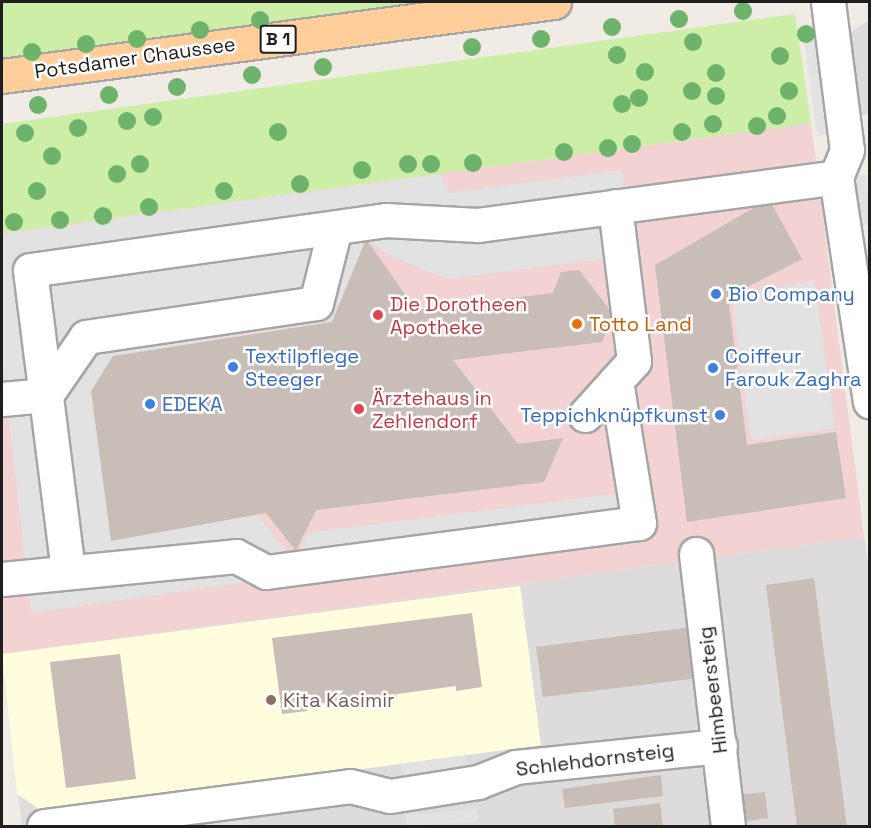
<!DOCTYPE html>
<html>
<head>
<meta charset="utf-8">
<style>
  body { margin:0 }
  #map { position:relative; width:871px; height:828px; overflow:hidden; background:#f0ebe4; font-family:"Space Grotesk",sans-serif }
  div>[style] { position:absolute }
  .residential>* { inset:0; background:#dddbdb }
  .commercial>* { inset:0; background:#f2d2d2 }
  .education>* { inset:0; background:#fffdde }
  .grass>* { inset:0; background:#cdeea6 }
  .parking>* { inset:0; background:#e2e2e2 }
  .building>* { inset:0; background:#c8bdb7 }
  .roads { filter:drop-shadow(2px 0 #a5a5a5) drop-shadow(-2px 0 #a5a5a5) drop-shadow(0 2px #a5a5a5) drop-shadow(0 -2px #a5a5a5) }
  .minor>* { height:33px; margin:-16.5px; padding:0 16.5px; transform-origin:16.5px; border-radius:16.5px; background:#fff }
  .major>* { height:33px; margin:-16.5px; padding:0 16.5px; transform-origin:16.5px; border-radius:16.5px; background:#ffce9a }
  .trees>* { width:18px; height:18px; margin:-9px; border-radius:50%; background:#6eb36b }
  .dots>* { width:16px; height:16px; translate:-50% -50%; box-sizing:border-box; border:3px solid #fff; border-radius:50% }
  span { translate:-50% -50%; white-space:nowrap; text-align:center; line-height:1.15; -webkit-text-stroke:5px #fff; paint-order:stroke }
  .shield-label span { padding:2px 4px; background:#fff; border:2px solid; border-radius:4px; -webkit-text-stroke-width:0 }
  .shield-label { font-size:18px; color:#1e1e1e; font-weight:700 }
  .street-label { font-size:20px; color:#1e1e1e }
  .shop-label { font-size:20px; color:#366cbe }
  .left { translate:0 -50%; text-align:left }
  .right { translate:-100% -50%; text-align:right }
  .health-label { font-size:20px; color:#be3a42 }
  .food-label { font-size:20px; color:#c56008 }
  .education-label { font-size:20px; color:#785e54 }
  .frame { position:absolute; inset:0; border:3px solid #1e1e1e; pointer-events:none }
</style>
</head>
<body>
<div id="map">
  <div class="residential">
    <i style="clip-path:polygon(869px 20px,869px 114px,860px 115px,849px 33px)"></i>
    <i style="clip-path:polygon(864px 537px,870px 576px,869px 826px,22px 826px,2px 654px)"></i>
  </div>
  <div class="commercial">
    <i style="clip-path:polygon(811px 123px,864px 537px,2px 654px,2px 233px)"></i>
  </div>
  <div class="education">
    <i style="clip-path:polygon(520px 586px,541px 745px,43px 812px,17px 794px,2px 654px)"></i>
  </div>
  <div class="grass">
    <i style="clip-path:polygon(11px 2px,449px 2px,2px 62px,2px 3px)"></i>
    <i style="clip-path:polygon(795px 14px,811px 123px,2px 233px,2px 124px)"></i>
  </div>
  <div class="parking">
    <i style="clip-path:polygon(819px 35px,832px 133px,817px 136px,804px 37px)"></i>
    <i style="clip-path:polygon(621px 170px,632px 255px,447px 279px,391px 256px,366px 239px,332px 322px,209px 340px,190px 385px,257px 515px,296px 562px,308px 533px,621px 493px,626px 528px,31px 613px,2px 357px,2px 234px,440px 174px,450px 193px)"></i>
    <i style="clip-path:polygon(867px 174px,869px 225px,856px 227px,849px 177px)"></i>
    <i style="clip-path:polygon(814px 280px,835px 428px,751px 440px,732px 298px)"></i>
    <i style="clip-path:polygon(466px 755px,469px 780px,404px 788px,401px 764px)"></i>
    <i style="clip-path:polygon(477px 809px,478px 822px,406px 826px,406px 815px)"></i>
    <i style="clip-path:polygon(248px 812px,249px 826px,194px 826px,193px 815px)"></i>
  </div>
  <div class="building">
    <i style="clip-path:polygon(769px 199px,802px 259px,728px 297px,747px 445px,836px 432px,846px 498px,687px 522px,655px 265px)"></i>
    <i style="clip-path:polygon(366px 239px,416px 310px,553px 293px,561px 272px,579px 270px,613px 314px,602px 342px,453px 360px,518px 444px,563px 438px,544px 482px,316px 510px,296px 551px,266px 513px,111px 541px,91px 391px,113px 356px,332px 322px)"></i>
    <i style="clip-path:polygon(814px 578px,832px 714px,847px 826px,797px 826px,792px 788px,766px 585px)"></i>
    <i style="clip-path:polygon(472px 613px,482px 687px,456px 691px,456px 686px,397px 694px,397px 699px,366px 703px,365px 698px,307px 705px,307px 711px,282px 714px,272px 638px)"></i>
    <i style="clip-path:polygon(692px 627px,698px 678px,543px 697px,536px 647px)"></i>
    <i style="clip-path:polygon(120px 654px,136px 779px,66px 788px,50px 662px)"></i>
    <i style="clip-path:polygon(661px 775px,663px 796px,565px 808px,562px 789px)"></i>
    <i style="clip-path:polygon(765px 792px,768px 818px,742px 822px,738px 795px)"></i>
    <i style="clip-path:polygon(660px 803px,663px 826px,615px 826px,613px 809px)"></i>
  </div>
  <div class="roads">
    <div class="minor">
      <i style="left:828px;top:2px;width:149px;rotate:82.7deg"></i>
      <i style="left:847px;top:150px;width:29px;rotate:112deg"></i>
      <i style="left:836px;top:177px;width:227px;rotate:81.4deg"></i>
      <i style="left:2px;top:399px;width:44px;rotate:-5.2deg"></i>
      <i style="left:46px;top:395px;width:70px;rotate:-55.4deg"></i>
      <i style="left:86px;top:337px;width:232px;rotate:-8.4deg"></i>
      <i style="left:316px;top:303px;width:77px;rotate:-75.8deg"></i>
      <i style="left:585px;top:415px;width:73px;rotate:-47.8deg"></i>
      <i style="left:634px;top:361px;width:156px;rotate:-97deg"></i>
      <i style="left:696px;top:554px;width:274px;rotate:83.3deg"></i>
      <i style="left:68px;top:571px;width:303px;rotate:-97.2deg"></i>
      <i style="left:30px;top:270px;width:359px;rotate:-8deg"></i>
      <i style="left:385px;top:220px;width:93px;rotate:3.1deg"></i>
      <i style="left:478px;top:225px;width:361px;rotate:-7.6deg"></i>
      <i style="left:2px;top:579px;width:235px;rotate:-5.6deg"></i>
      <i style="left:236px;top:556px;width:34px;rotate:28deg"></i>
      <i style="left:266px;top:572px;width:376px;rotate:-7.5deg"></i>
      <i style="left:639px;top:523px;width:144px;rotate:-99.2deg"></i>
      <i style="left:44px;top:826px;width:309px;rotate:-7.4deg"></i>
      <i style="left:350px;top:786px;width:41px;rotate:14deg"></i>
      <i style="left:390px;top:796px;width:89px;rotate:-9deg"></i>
      <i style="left:478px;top:782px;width:41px;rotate:-21.5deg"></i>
      <i style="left:516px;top:767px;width:205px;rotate:-5.9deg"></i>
    </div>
    <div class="major">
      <i style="left:2px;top:76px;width:557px;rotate:-7.64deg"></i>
    </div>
  </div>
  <div class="trees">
    <i style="left:743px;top:11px"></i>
    <i style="left:679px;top:19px"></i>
    <i style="left:260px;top:20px"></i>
    <i style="left:612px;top:27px"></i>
    <i style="left:200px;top:30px"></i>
    <i style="left:806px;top:34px"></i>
    <i style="left:137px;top:39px"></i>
    <i style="left:541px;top:39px"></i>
    <i style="left:693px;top:42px"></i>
    <i style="left:86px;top:44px"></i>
    <i style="left:472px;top:47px"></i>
    <i style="left:32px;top:52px"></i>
    <i style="left:617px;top:55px"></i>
    <i style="left:780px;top:56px"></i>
    <i style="left:323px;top:67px"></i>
    <i style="left:645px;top:72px"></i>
    <i style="left:716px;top:73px"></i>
    <i style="left:252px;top:75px"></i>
    <i style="left:177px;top:87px"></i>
    <i style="left:692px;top:91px"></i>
    <i style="left:789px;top:91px"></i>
    <i style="left:109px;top:95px"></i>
    <i style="left:716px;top:96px"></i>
    <i style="left:639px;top:98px"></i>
    <i style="left:622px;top:104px"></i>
    <i style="left:38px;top:105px"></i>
    <i style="left:777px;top:116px"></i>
    <i style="left:153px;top:117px"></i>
    <i style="left:127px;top:121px"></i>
    <i style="left:713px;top:124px"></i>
    <i style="left:757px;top:126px"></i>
    <i style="left:78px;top:128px"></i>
    <i style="left:278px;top:132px"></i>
    <i style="left:682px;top:132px"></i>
    <i style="left:25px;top:133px"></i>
    <i style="left:632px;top:144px"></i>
    <i style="left:608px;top:148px"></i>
    <i style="left:564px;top:152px"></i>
    <i style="left:52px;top:156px"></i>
    <i style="left:473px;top:163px"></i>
    <i style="left:140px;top:164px"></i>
    <i style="left:408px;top:164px"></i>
    <i style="left:431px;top:164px"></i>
    <i style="left:362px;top:170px"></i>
    <i style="left:117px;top:174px"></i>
    <i style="left:300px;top:184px"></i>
    <i style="left:37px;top:191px"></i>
    <i style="left:224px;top:191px"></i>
    <i style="left:149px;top:207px"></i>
    <i style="left:103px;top:216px"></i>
    <i style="left:60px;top:220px"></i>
    <i style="left:14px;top:222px"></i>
  </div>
  <div class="dots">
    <i style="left:716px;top:294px;background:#3f7fe0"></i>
    <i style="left:378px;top:315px;background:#e0444e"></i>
    <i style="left:577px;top:324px;background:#e8710a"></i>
    <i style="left:233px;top:367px;background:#3f7fe0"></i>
    <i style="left:713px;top:368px;background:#3f7fe0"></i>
    <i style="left:150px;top:404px;background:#3f7fe0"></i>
    <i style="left:359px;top:409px;background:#e0444e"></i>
    <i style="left:720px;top:415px;background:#3f7fe0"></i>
    <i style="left:271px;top:700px;background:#8d6e63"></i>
  </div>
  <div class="shield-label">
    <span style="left:278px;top:39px">B 1</span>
  </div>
  <div class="street-label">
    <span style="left:135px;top:58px;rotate:-8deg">Potsdamer Chaussee</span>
    <span style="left:713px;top:690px;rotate:-97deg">Himbeersteig</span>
    <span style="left:595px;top:760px;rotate:-7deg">Schlehdornsteig</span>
  </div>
  <div class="shop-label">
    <span class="left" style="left:728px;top:294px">Bio Company</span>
    <span class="left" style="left:245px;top:368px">Textilpflege<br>Steeger</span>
    <span class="left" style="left:725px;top:368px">Coiffeur<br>Farouk Zaghra</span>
    <span class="left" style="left:162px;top:404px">EDEKA</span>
    <span class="right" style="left:708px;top:415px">Teppichknüpfkunst</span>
  </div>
  <div class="health-label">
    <span class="left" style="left:390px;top:316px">Die Dorotheen<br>Apotheke</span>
    <span class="left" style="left:372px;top:410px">Ärztehaus in<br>Zehlendorf</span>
  </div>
  <div class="food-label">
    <span class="left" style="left:589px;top:324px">Totto Land</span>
  </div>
  <div class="education-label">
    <span class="left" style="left:283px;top:700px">Kita Kasimir</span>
  </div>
  <div class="frame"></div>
</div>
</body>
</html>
